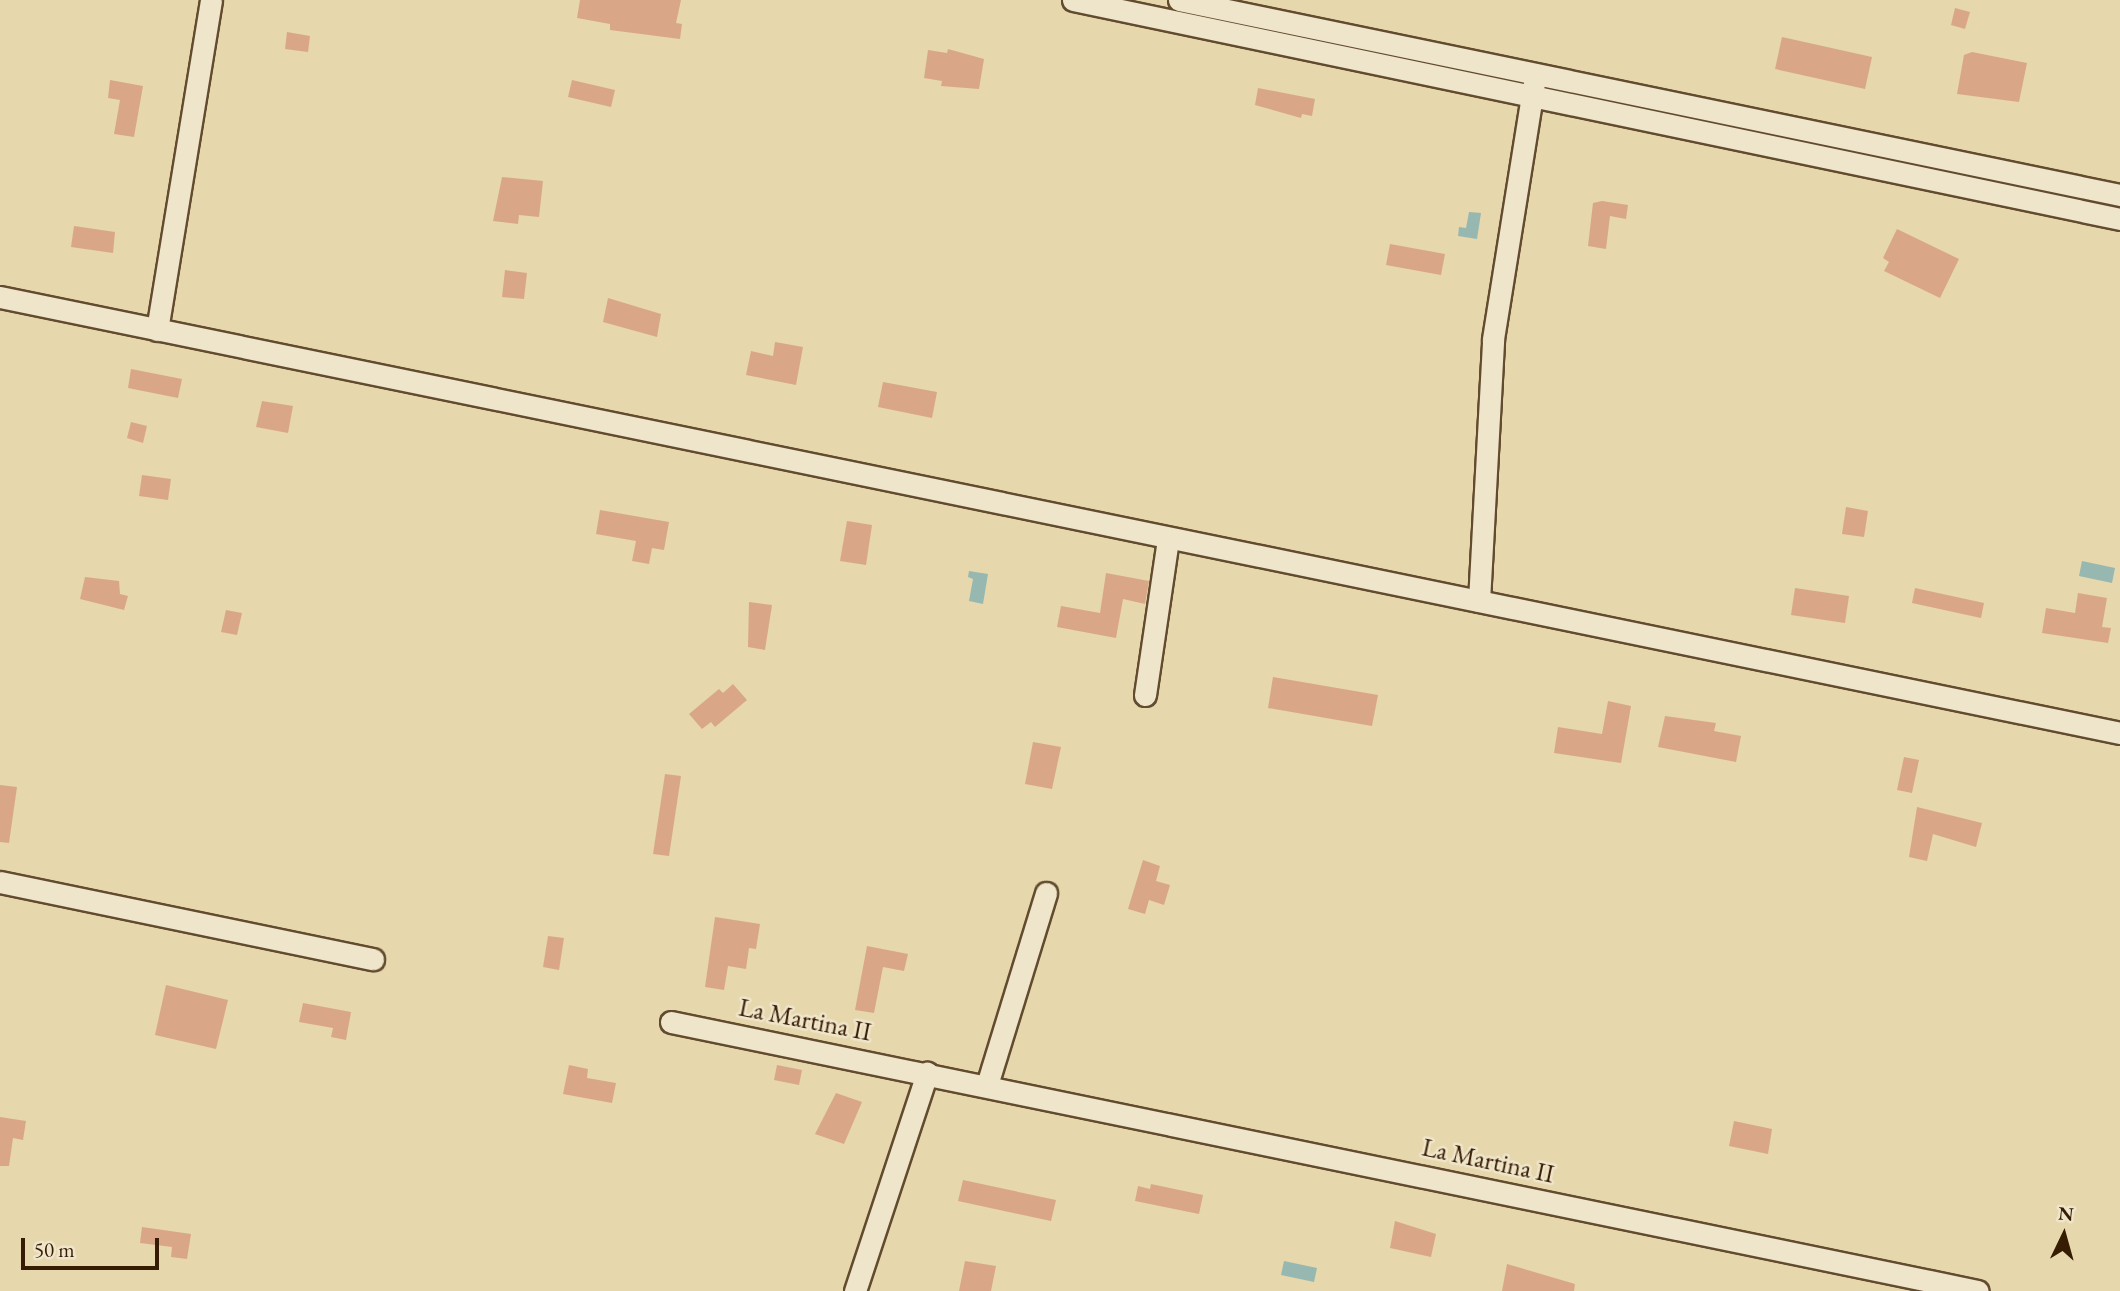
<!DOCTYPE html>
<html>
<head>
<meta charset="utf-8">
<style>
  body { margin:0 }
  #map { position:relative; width:2120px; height:1291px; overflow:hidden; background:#e6d7ad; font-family:"EB Garamond",serif }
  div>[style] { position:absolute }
  .water>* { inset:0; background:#97b8b0 }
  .building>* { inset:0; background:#d9a788 }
  .roads { filter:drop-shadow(2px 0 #624b2e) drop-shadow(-2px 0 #624b2e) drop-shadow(0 2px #624b2e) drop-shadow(0 -2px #624b2e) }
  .street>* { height:21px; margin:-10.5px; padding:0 10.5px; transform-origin:10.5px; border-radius:10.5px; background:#efe5ca }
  span { translate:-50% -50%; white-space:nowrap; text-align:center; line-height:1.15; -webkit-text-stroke:5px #efe5ca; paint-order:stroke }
  .street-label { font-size:26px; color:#361c03 }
  .north { position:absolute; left:2029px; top:1200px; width:70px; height:70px; -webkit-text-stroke:5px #efe5ca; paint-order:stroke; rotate:5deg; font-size:19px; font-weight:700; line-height:28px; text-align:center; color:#361c03 }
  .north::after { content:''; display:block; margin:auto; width:24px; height:32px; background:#361c03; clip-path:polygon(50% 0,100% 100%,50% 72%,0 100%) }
  .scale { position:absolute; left:21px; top:1238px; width:138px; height:32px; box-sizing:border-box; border:4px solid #361c03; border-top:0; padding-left:9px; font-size:21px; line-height:24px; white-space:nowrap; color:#361c03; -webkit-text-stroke:5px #efe5ca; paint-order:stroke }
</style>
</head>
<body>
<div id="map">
  <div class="water">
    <i style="clip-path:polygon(1469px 212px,1481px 213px,1477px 239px,1458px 236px,1459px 227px,1466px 228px)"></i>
    <i style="clip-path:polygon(2082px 561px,2115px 568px,2112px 583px,2079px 576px)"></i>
    <i style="clip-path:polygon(969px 571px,988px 574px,983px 604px,969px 601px,973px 579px,968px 577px)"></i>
    <i style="clip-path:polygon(1284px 1261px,1317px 1268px,1314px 1282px,1281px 1275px)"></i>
  </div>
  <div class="building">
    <i style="clip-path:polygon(580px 0,681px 0,676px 23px,682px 24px,680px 39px,610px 30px,610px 24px,577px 18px)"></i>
    <i style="clip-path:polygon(1955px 8px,1970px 12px,1965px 29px,1951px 25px)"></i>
    <i style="clip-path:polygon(287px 32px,310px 36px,308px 52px,285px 49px)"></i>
    <i style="clip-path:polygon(1782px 37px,1872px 57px,1865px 89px,1775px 69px)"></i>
    <i style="clip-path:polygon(948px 49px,984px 59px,979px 89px,941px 86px,942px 81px,924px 78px,928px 50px,947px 53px)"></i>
    <i style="clip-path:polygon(1972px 52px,2027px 63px,2019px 102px,1957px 94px,1964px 55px)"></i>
    <i style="clip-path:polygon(110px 80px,143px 86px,134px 137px,114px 134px,120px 100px,108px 98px)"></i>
    <i style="clip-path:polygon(572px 80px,615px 90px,611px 107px,568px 97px)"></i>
    <i style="clip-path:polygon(1258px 88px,1315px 99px,1312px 116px,1302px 114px,1301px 118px,1255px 105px)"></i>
    <i style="clip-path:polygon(502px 177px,543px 181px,539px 217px,519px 215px,518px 224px,493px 221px)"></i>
    <i style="clip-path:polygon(1602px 201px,1628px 205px,1626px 219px,1610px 216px,1606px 249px,1588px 246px,1593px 203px)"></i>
    <i style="clip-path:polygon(74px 226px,115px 232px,113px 253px,71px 247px)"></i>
    <i style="clip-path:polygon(1897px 229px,1959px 259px,1940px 298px,1884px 271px,1889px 262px,1883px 258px)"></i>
    <i style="clip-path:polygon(1390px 244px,1445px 254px,1441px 275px,1386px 265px)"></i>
    <i style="clip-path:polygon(505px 270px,527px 273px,524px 299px,502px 297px)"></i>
    <i style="clip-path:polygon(608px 298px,661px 314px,657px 337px,603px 322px)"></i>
    <i style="clip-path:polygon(775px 342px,803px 347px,796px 385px,746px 375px,751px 351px,773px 356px)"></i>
    <i style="clip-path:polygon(131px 369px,182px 379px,178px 398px,128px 388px)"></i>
    <i style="clip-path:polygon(883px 382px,937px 392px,932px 418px,878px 407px)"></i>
    <i style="clip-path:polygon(262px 401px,293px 406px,288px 433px,256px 427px)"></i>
    <i style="clip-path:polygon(131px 422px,147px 426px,143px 443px,127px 438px)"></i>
    <i style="clip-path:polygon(142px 475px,171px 479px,168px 500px,139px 496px)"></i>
    <i style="clip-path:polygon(1846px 507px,1868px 511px,1864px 537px,1842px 534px)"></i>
    <i style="clip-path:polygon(600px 510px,669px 522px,664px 550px,652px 548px,649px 564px,632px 561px,636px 541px,596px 534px)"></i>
    <i style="clip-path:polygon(847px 521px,872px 525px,866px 565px,840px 561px)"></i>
    <i style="clip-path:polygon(1106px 573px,1149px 581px,1145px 604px,1123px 599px,1116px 638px,1057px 627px,1061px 606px,1100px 613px)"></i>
    <i style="clip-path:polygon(85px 577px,119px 581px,120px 594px,128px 596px,124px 610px,80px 599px)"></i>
    <i style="clip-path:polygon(1795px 588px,1849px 596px,1845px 623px,1791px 615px)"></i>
    <i style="clip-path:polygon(1915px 588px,1984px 603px,1981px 618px,1912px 603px)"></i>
    <i style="clip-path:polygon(2078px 593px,2107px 598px,2102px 627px,2111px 628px,2108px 643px,2042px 633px,2046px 608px,2075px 613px)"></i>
    <i style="clip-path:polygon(749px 602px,772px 605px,765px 650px,748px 647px)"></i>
    <i style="clip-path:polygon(226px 610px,242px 613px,237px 635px,221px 632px)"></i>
    <i style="clip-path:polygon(1273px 677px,1378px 695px,1372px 726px,1268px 708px)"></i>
    <i style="clip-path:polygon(733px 684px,747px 700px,715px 727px,711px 722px,702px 729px,689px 714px,719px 689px,723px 693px)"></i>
    <i style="clip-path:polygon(1608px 701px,1631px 706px,1621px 763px,1554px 753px,1558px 727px,1602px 734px)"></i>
    <i style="clip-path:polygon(1665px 716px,1716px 723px,1714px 731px,1741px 736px,1736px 762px,1658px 747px)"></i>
    <i style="clip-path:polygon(1033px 742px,1061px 747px,1052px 789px,1025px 784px)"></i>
    <i style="clip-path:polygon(1904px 757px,1919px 760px,1912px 793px,1897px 790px)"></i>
    <i style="clip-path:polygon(665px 774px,681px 776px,669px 856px,653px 854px)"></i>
    <i style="clip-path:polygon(0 785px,17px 787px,9px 843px,0 842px)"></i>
    <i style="clip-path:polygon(1917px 807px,1982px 823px,1976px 847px,1933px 834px,1927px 861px,1909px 857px)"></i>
    <i style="clip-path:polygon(1143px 860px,1160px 866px,1156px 881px,1170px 885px,1164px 905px,1149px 900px,1145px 914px,1128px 909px)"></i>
    <i style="clip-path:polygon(715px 917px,760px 924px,756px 949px,749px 948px,746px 969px,728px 966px,724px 990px,705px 987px)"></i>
    <i style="clip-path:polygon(548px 936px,564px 938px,559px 970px,543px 967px)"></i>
    <i style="clip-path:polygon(867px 946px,908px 954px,904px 971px,883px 967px,874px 1013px,855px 1010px)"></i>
    <i style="clip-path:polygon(166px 985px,228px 1000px,216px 1049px,155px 1035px)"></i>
    <i style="clip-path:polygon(303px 1003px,351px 1012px,346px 1040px,331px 1037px,333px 1028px,299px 1022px)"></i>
    <i style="clip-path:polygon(569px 1065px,588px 1069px,587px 1078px,616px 1083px,612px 1103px,563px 1094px)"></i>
    <i style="clip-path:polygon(777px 1065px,802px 1070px,799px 1085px,774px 1080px)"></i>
    <i style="clip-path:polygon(836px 1093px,862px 1102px,844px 1144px,815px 1134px)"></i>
    <i style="clip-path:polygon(0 1117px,26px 1121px,23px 1140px,13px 1138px,9px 1166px,0 1166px)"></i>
    <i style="clip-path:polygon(1734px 1121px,1772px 1129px,1768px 1154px,1729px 1146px)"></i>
    <i style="clip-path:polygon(963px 1180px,1056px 1200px,1051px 1221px,958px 1201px)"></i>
    <i style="clip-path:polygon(1151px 1184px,1203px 1195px,1199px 1214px,1135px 1201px,1138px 1186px,1150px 1189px)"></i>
    <i style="clip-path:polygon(1395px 1221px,1436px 1234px,1431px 1257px,1390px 1248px)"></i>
    <i style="clip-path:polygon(142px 1227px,191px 1234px,187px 1259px,171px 1257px,172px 1247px,140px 1243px)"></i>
    <i style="clip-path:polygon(965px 1261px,996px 1266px,991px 1291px,959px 1291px)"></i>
    <i style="clip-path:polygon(1507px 1264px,1575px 1284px,1574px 1291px,1502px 1291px)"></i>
  </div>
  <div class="roads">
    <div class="street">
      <i style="left:1073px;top:0;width:1070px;rotate:11.81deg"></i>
      <i style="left:1179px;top:0;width:961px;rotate:11.71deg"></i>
      <i style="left:0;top:297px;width:2164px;rotate:11.62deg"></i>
      <i style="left:157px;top:330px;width:334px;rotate:-80.7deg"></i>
      <i style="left:1479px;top:601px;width:262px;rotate:-86.9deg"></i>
      <i style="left:1493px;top:339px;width:260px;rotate:-80.9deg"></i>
      <i style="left:1145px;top:695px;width:158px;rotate:-81.6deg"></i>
      <i style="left:0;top:882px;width:381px;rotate:11.7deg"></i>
      <i style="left:671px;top:1022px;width:1334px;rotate:11.63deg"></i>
      <i style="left:987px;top:1085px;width:201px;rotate:-72.9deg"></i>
      <i style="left:855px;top:1291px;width:230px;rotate:-71.7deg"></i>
    </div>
  </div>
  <div class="street-label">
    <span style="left:805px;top:1020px;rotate:11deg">La Martina II</span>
    <span style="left:1488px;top:1161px;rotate:12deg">La Martina II</span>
  </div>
  <div class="north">N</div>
  <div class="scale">50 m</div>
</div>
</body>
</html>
